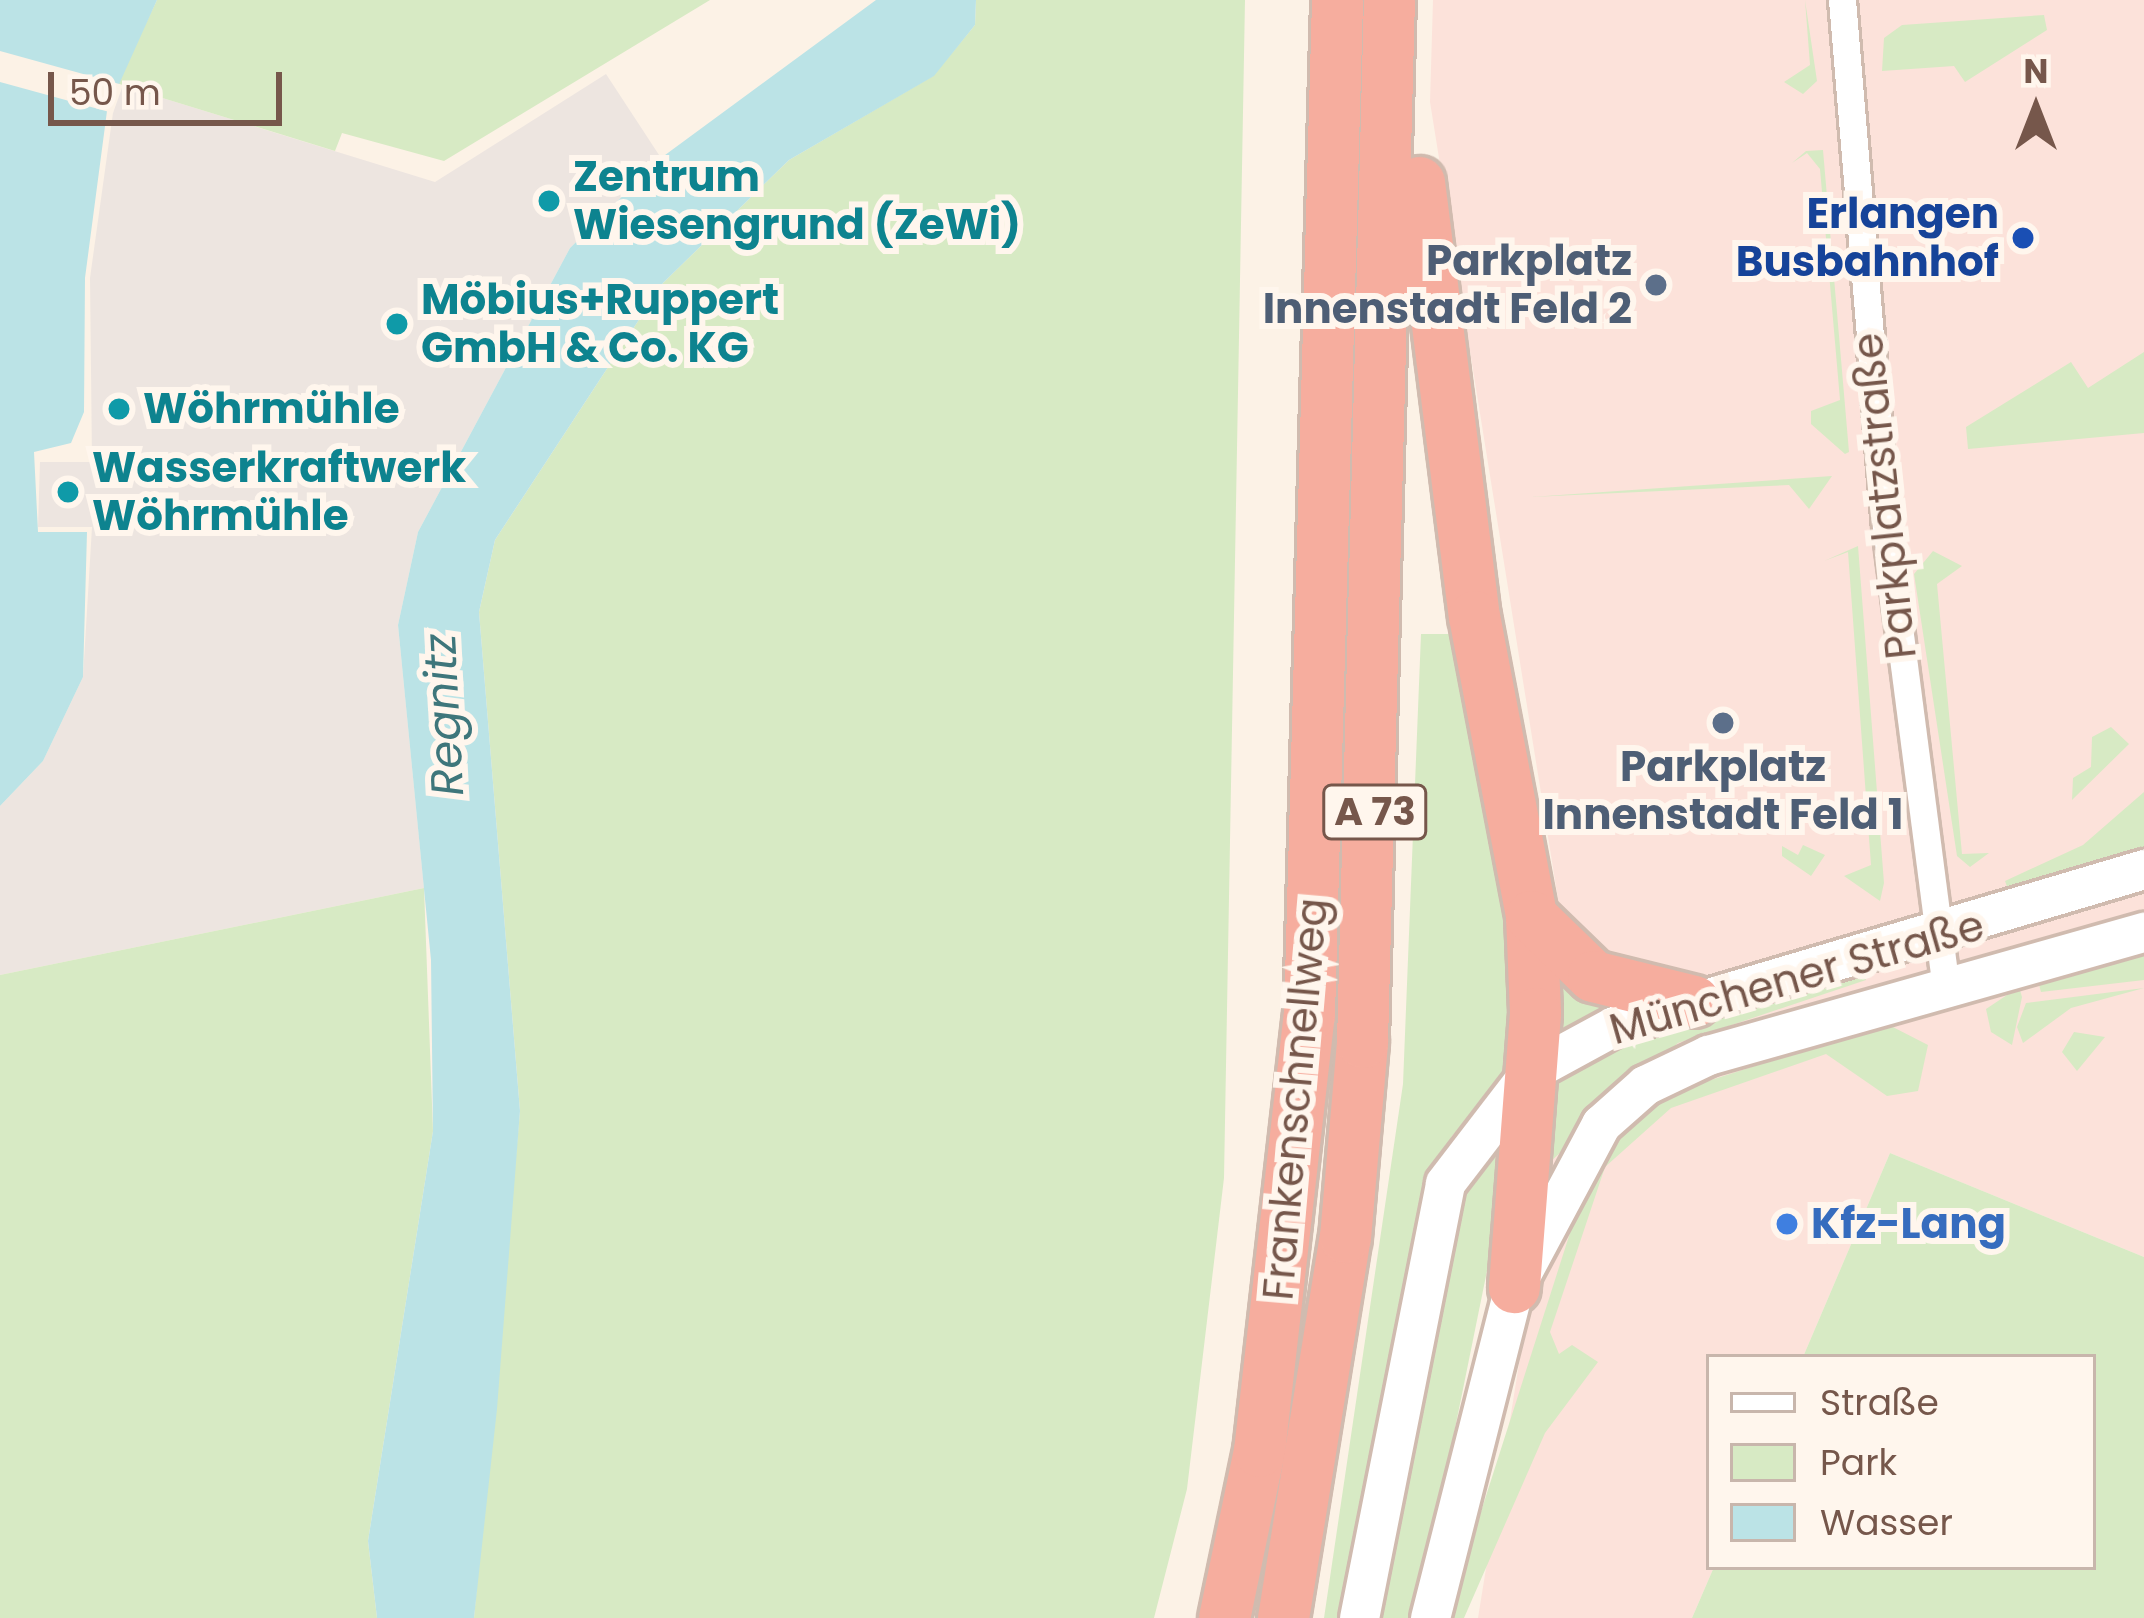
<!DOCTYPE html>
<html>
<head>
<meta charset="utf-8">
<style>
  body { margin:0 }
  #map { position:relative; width:2144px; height:1618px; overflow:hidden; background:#fcf2e6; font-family:Poppins,sans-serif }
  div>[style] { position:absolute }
  .commercial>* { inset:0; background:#fce2da }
  .industrial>* { inset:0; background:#ede5e0 }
  .green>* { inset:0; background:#d7eac4 }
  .water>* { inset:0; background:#bbe3e6 }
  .pier>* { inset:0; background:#fcf2e6 }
  .roads { filter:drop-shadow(3px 0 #d0bbaf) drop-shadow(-3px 0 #d0bbaf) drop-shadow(0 3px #d0bbaf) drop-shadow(0 -3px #d0bbaf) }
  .minor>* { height:27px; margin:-13.5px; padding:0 13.5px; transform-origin:13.5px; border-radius:13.5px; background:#fff }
  .secondary>* { height:39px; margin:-19.5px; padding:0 19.5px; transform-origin:19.5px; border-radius:19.5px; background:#fff }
  .motorway>* { height:51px; margin:-25.5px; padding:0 25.5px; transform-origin:25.5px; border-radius:25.5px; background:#f6ad9e }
  .dots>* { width:33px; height:33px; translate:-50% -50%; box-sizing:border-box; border:6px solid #fff6ed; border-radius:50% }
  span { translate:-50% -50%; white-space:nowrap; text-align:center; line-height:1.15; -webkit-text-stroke:12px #fff6ed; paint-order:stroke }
  .shield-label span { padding:3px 9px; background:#fff6ed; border:3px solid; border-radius:9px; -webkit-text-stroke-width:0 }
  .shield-label { font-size:39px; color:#76574b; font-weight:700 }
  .culture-label { font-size:42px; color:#0d838f; font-weight:700 }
  .left { translate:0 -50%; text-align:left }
  .transit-label { font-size:42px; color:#164399; font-weight:700 }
  .right { translate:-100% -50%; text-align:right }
  .service-label { font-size:42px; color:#4e5e75; font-weight:700 }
  .street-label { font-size:42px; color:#76574b }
  .shop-label { font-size:42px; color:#366cbe; font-weight:700 }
  .water-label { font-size:45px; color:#3e767b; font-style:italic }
  .legend { position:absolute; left:1706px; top:1354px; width:390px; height:216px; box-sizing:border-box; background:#fff6ed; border:3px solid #c8b6ac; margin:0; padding:15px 21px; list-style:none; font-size:36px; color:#76574b }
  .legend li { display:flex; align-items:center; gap:24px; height:60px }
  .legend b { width:60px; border:3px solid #c8b6ac }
  .north { position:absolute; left:1976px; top:48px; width:120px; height:120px; -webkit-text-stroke:9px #fff6ed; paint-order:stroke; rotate:0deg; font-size:33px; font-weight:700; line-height:48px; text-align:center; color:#76574b }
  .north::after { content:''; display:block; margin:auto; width:42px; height:54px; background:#76574b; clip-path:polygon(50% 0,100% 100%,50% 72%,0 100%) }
  .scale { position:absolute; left:48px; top:72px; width:234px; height:54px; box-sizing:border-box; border:6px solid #76574b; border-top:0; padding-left:15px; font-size:36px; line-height:42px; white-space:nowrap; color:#76574b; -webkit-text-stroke:9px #fff6ed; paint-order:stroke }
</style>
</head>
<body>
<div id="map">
  <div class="commercial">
    <i style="clip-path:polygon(1433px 0,2144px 0,2144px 1257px,1890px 1153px,1803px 1357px,1709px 1357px,1714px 1567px,1692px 1618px,1478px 1618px,1576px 1011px,1430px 102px)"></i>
  </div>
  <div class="industrial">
    <i style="clip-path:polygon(606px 74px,661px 158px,570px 248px,418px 532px,398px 625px,424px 888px,0 975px,0 806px,43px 761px,83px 677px,92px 527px,38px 527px,40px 462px,92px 462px,90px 278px,117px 84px,435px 182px)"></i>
  </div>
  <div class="green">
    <i style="clip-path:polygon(157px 0,710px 0,444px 161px,342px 133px,335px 151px,117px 84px)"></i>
    <i style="clip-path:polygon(976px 0,1245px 0,1224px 1178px,1187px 1489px,1154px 1618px,474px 1618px,520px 1111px,479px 612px,495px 540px,663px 283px,789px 160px,933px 76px,975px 25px)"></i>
    <i style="clip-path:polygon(1805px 0,1817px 81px,1803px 94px,1784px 82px,1810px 65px)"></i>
    <i style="clip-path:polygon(2044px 15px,2047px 30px,1965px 82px,1954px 66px,1882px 71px,1884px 38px,1902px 25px)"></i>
    <i style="clip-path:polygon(1823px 150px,1849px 452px,1845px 454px,1811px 424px,1811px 411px,1840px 400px,1820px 169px,1807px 153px,1792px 163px,1806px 151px)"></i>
    <i style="clip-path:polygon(2144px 352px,2144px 433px,1968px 449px,1966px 427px,2071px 362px,2088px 388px)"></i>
    <i style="clip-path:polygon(1832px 476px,1809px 509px,1789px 485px,1531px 497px)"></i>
    <i style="clip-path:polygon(1858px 546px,1884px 883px,1880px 901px,1844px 876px,1871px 865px,1848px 552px,1824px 561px)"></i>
    <i style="clip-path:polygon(1933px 551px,1962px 566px,1937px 584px,1962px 854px,1989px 853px,1970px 867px,1957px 856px,1914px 574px)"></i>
    <i style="clip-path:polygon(1421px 634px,1461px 634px,1509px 896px,1519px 1062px,1452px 1136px,1420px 1203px,1341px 1618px,1324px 1618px,1403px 1084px)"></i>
    <i style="clip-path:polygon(2111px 727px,2129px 744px,2072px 800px,2073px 778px,2091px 767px,2092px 737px)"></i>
    <i style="clip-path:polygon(2144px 792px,2144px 851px,2011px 897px,2005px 881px,2083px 845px)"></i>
    <i style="clip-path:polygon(1803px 845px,1825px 855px,1811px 876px,1782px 856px,1782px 846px,1798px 855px)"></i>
    <i style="clip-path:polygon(424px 888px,433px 1131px,368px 1541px,377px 1618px,0 1618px,0 975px)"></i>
    <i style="clip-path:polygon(2144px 948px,2144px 980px,2041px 992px,2038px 981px)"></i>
    <i style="clip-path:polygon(1554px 971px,1623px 1002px,1555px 1038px)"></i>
    <i style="clip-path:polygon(1863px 972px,1866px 980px,1678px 1043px,1548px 1164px,1551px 1080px,1649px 1033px)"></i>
    <i style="clip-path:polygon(2019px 987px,2022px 997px,2012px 1045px,1991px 1032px,1986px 1009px)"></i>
    <i style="clip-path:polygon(2144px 988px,2071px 1008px,2023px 1043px,2017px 1027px,2026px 1003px)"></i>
    <i style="clip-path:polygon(1887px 1024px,1928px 1045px,1918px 1091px,1887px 1096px,1826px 1054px,1671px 1108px,1605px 1167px,1550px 1332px,1559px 1354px,1572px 1345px,1598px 1362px,1545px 1433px,1464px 1618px,1447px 1618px,1592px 1164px,1667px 1094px)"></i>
    <i style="clip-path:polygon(2074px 1032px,2105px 1037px,2077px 1071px,2062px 1052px)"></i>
    <i style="clip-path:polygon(1499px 1128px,1502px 1197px,1436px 1522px,1411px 1618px,1377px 1618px,1452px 1210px)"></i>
    <i style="clip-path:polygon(1890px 1153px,2144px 1257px,2144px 1618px,1692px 1618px,1714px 1567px,2093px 1567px,2093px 1357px,1803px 1357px)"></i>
  </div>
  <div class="water">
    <i style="clip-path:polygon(0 0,157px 0,107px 111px,85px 278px,84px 412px,71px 443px,34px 452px,38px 532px,87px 532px,83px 677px,43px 761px,0 806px)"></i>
    <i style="clip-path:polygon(876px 0,976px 0,975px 25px,934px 76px,789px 160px,663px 283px,495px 540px,479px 612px,520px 1111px,497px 1409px,474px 1618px,377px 1618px,368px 1541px,433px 1131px,431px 960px,398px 625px,418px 532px,570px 248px,661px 158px)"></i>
  </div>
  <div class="pier">
    <i style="clip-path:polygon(0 51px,123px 85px,113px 113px,0 82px)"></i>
  </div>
  <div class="roads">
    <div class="minor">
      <i style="left:1842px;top:0;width:529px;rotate:85.23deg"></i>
      <i style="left:1886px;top:527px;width:467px;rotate:82.6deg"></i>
    </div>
    <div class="secondary">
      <i style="left:1359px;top:1618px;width:443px;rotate:-78.8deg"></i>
      <i style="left:1445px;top:1183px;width:141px;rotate:-52.5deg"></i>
      <i style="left:1531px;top:1071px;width:94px;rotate:-28.5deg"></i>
      <i style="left:1614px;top:1026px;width:553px;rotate:-16.5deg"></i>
      <i style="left:1430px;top:1618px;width:341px;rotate:-75.8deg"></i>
      <i style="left:1514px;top:1287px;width:185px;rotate:-61.9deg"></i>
      <i style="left:1601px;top:1124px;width:59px;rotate:-41.6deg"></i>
      <i style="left:1645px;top:1085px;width:70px;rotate:-25.5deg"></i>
      <i style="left:1708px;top:1055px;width:453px;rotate:-15.8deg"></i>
    </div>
    <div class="motorway">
      <i style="left:1419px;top:182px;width:437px;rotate:82.8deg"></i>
      <i style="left:1474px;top:616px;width:305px;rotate:79.2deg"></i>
      <i style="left:1531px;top:916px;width:97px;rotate:87.6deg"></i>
      <i style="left:1535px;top:1013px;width:275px;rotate:94.4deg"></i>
      <i style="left:1531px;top:916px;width:86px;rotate:44.1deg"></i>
      <i style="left:1593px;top:976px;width:104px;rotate:13.9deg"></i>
      <i style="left:1224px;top:1618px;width:171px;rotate:-78.2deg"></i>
      <i style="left:1259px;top:1451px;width:439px;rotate:-83.5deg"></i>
      <i style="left:1309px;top:1015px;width:1015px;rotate:-88.42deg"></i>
      <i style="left:1283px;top:1618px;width:386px;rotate:-80.8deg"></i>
      <i style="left:1345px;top:1237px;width:196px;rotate:-85deg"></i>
      <i style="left:1362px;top:1042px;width:1042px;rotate:-88.52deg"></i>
    </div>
  </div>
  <div class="dots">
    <i style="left:549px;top:201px;background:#0f9aa8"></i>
    <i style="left:2023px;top:238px;background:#1a4fb4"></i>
    <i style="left:1656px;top:285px;background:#5c6f8a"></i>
    <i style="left:397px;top:324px;background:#0f9aa8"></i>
    <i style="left:119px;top:409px;background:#0f9aa8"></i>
    <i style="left:68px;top:492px;background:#0f9aa8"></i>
    <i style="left:1723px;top:723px;background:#5c6f8a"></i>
    <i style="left:1787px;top:1224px;background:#3f7fe0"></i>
  </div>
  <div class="shield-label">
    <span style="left:1375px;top:812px">A 73</span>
  </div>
  <div class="culture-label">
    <span class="left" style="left:573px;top:201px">Zentrum<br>Wiesengrund (ZeWi)</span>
    <span class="left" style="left:421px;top:324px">Möbius+Ruppert<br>GmbH &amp; Co. KG</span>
    <span class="left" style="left:143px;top:409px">Wöhrmühle</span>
    <span class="left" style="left:92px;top:492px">Wasserkraftwerk<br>Wöhrmühle</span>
  </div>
  <div class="transit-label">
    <span class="right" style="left:1999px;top:238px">Erlangen<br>Busbahnhof</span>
  </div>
  <div class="service-label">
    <span class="right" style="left:1632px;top:285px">Parkplatz<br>Innenstadt Feld 2</span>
    <span style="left:1723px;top:791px">Parkplatz<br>Innenstadt Feld 1</span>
  </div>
  <div class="street-label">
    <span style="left:1885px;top:496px;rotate:-96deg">Parkplatzstraße</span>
    <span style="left:1797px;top:978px;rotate:-16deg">Münchener Straße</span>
    <span style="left:1296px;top:1099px;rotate:-85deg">Frankenschnellweg</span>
  </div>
  <div class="shop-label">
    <span class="left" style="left:1811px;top:1224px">Kfz-Lang</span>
  </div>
  <div class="water-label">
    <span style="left:444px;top:715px;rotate:-93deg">Regnitz</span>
  </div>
  <ul class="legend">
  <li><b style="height:15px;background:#fff"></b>Straße</li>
  <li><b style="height:33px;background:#d7eac4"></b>Park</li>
  <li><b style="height:33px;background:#bbe3e6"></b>Wasser</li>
  </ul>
  <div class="north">N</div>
  <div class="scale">50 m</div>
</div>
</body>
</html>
